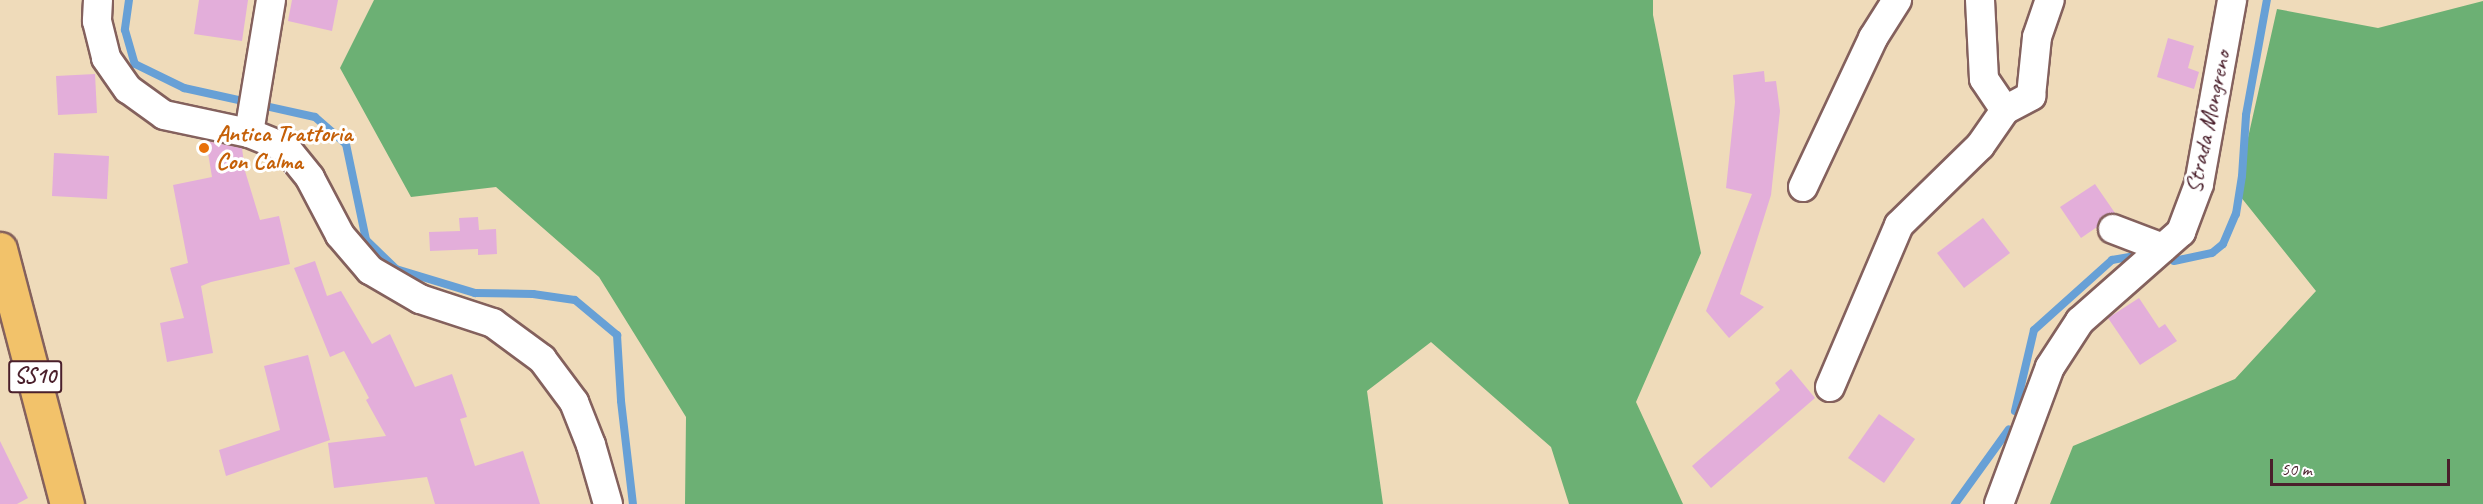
<!DOCTYPE html>
<html>
<head>
<meta charset="utf-8">
<style>
  body { margin:0 }
  #map { position:relative; width:2483px; height:504px; overflow:hidden; background:#efdbba; font-family:Caveat,sans-serif }
  div>[style] { position:absolute }
  .forest>* { inset:0; background:#6cb074 }
  .stream>* { height:8px; margin:-4px; padding:0 4px; transform-origin:4px; border-radius:4px; background:#67a0d6 }
  .building>* { inset:0; background:#e3aeda }
  .roads { filter:drop-shadow(2px 0 #84615d) drop-shadow(-2px 0 #84615d) drop-shadow(0 2px #84615d) drop-shadow(0 -2px #84615d) }
  .street>* { height:28px; margin:-14px; padding:0 14px; transform-origin:14px; border-radius:14px; background:#fff }
  .primary>* { height:33px; margin:-16.5px; padding:0 16.5px; transform-origin:16.5px; border-radius:16.5px; background:#f2c26a }
  .dots>* { width:16px; height:16px; translate:-50% -50%; box-sizing:border-box; border:3px solid #fff; border-radius:50% }
  span { translate:-50% -50%; white-space:nowrap; text-align:center; line-height:1.15; -webkit-text-stroke:6px #fff; paint-order:stroke }
  .shield-label span { padding:2px 4px; background:#fff; border:2px solid; border-radius:4px; -webkit-text-stroke-width:0 }
  .shield-label { font-size:22px; color:#4a1f2b; font-weight:700 }
  .street-label { font-size:24px; color:#4a1f2b }
  .food-label { font-size:24px; color:#c56008; font-weight:700 }
  .left { translate:0 -50%; text-align:left }
  .scale { position:absolute; left:2270px; top:459px; width:180px; height:27px; box-sizing:border-box; border:3px solid #4a1f2b; border-top:0; padding-left:8px; font-size:18px; line-height:21px; white-space:nowrap; color:#4a1f2b; -webkit-text-stroke:4px #fff; paint-order:stroke }
</style>
</head>
<body>
<div id="map">
  <div class="forest">
    <i style="clip-path:polygon(374px 0,1653px 0,1653px 15px,1701px 253px,1636px 402px,1683px 504px,1569px 504px,1551px 447px,1431px 342px,1367px 391px,1383px 504px,685px 504px,686px 417px,599px 277px,496px 187px,411px 197px,340px 68px)"></i>
    <i style="clip-path:polygon(2483px 1px,2483px 504px,2050px 504px,2073px 446px,2235px 379px,2316px 291px,2236px 191px,2277px 9px,2378px 28px)"></i>
  </div>
  <div class="stream">
    <i style="left:129px;top:0;width:30px;rotate:98deg"></i>
    <i style="left:125px;top:30px;width:35px;rotate:74deg"></i>
    <i style="left:135px;top:64px;width:55px;rotate:26.1deg"></i>
    <i style="left:184px;top:88px;width:134px;rotate:12.5deg"></i>
    <i style="left:315px;top:117px;width:41px;rotate:41.1deg"></i>
    <i style="left:346px;top:144px;width:98px;rotate:78.2deg"></i>
    <i style="left:366px;top:240px;width:42px;rotate:44deg"></i>
    <i style="left:396px;top:269px;width:83px;rotate:16.9deg"></i>
    <i style="left:475px;top:293px;width:58px;rotate:1deg"></i>
    <i style="left:533px;top:294px;width:42px;rotate:8.1deg"></i>
    <i style="left:575px;top:300px;width:55px;rotate:39.8deg"></i>
    <i style="left:617px;top:335px;width:66px;rotate:86.5deg"></i>
    <i style="left:621px;top:401px;width:104px;rotate:83.4deg"></i>
    <i style="left:2174px;top:261px;width:39px;rotate:-12deg"></i>
    <i style="left:2212px;top:253px;width:14px;rotate:-39deg"></i>
    <i style="left:2223px;top:244px;width:33px;rotate:-67deg"></i>
    <i style="left:2236px;top:214px;width:38px;rotate:-81deg"></i>
    <i style="left:2242px;top:176px;width:61px;rotate:-86.2deg"></i>
    <i style="left:2246px;top:115px;width:117px;rotate:-79.7deg"></i>
    <i style="left:2015px;top:411px;width:83px;rotate:-76.8deg"></i>
    <i style="left:2034px;top:330px;width:105px;rotate:-41.9deg"></i>
    <i style="left:2112px;top:260px;width:22px;rotate:-10deg"></i>
    <i style="left:1955px;top:504px;width:92px;rotate:-54.2deg"></i>
  </div>
  <div class="building">
    <i style="clip-path:polygon(199px 0,248px 0,242px 41px,194px 34px)"></i>
    <i style="clip-path:polygon(292px 0,338px 0,332px 31px,288px 21px)"></i>
    <i style="clip-path:polygon(2168px 38px,2194px 46px,2188px 68px,2199px 72px,2194px 89px,2157px 77px)"></i>
    <i style="clip-path:polygon(1764px 71px,1765px 82px,1776px 81px,1780px 111px,1771px 195px,1740px 294px,1764px 307px,1729px 338px,1706px 311px,1752px 194px,1726px 188px,1735px 102px,1733px 75px)"></i>
    <i style="clip-path:polygon(95px 74px,97px 113px,58px 115px,56px 76px)"></i>
    <i style="clip-path:polygon(206px 141px,242px 148px,245px 171px,260px 220px,279px 216px,290px 264px,211px 282px,201px 286px,213px 353px,167px 362px,160px 323px,184px 318px,170px 268px,188px 263px,173px 185px,212px 177px)"></i>
    <i style="clip-path:polygon(54px 153px,109px 156px,107px 199px,52px 196px)"></i>
    <i style="clip-path:polygon(2095px 184px,2115px 213px,2103px 216px,2097px 227px,2081px 238px,2060px 207px)"></i>
    <i style="clip-path:polygon(478px 217px,479px 230px,496px 229px,497px 254px,478px 255px,478px 249px,430px 251px,429px 232px,460px 231px,459px 218px)"></i>
    <i style="clip-path:polygon(1983px 218px,2010px 253px,1964px 288px,1937px 253px)"></i>
    <i style="clip-path:polygon(315px 261px,327px 296px,341px 291px,372px 344px,390px 334px,415px 387px,452px 374px,467px 417px,460px 419px,475px 466px,523px 451px,540px 504px,435px 504px,427px 477px,334px 488px,328px 443px,386px 436px,366px 400px,369px 398px,344px 351px,330px 357px,294px 268px)"></i>
    <i style="clip-path:polygon(2139px 298px,2159px 328px,2165px 324px,2177px 341px,2140px 365px,2108px 318px)"></i>
    <i style="clip-path:polygon(308px 355px,330px 440px,226px 476px,219px 450px,280px 430px,264px 366px)"></i>
    <i style="clip-path:polygon(1791px 369px,1815px 398px,1711px 488px,1692px 466px,1780px 390px,1775px 383px)"></i>
    <i style="clip-path:polygon(1879px 414px,1915px 439px,1884px 483px,1848px 458px)"></i>
    <i style="clip-path:polygon(0 441px,28px 498px,17px 504px,0 504px)"></i>
  </div>
  <div class="roads">
    <div class="street">
      <i style="left:98px;top:0;width:21px;rotate:93deg"></i>
      <i style="left:97px;top:21px;width:38px;rotate:76deg"></i>
      <i style="left:106px;top:58px;width:38px;rotate:55deg"></i>
      <i style="left:128px;top:89px;width:44px;rotate:35.8deg"></i>
      <i style="left:164px;top:115px;width:87px;rotate:12deg"></i>
      <i style="left:249px;top:133px;width:40px;rotate:22deg"></i>
      <i style="left:286px;top:148px;width:38px;rotate:51deg"></i>
      <i style="left:310px;top:178px;width:64px;rotate:62.2deg"></i>
      <i style="left:340px;top:235px;width:46px;rotate:49.4deg"></i>
      <i style="left:370px;top:270px;width:58px;rotate:30.1deg"></i>
      <i style="left:420px;top:299px;width:77px;rotate:18.2deg"></i>
      <i style="left:493px;top:323px;width:61px;rotate:36.3deg"></i>
      <i style="left:542px;top:359px;width:54px;rotate:53.3deg"></i>
      <i style="left:574px;top:402px;width:46px;rotate:68.4deg"></i>
      <i style="left:591px;top:445px;width:61px;rotate:73.9deg"></i>
      <i style="left:1980px;top:0;width:79px;rotate:87.1deg"></i>
      <i style="left:1984px;top:79px;width:37px;rotate:56deg"></i>
      <i style="left:2005px;top:110px;width:30px;rotate:-28deg"></i>
      <i style="left:2031px;top:96px;width:59px;rotate:-84.2deg"></i>
      <i style="left:2037px;top:37px;width:39px;rotate:-71deg"></i>
      <i style="left:249px;top:133px;width:135px;rotate:-80.6deg"></i>
      <i style="left:1803px;top:187px;width:165px;rotate:-64.8deg"></i>
      <i style="left:1873px;top:38px;width:45px;rotate:-57.7deg"></i>
      <i style="left:2113px;top:229px;width:53px;rotate:20.8deg"></i>
      <i style="left:1830px;top:387px;width:176px;rotate:-66.9deg"></i>
      <i style="left:1899px;top:225px;width:113px;rotate:-44.3deg"></i>
      <i style="left:1980px;top:146px;width:44px;rotate:-55.2deg"></i>
      <i style="left:1999px;top:504px;width:146px;rotate:-69.6deg"></i>
      <i style="left:2050px;top:367px;width:55px;rotate:-56.9deg"></i>
      <i style="left:2080px;top:321px;width:135px;rotate:-41.4deg"></i>
      <i style="left:2181px;top:232px;width:51px;rotate:-69.4deg"></i>
      <i style="left:2199px;top:184px;width:187px;rotate:-79.8deg"></i>
    </div>
    <div class="primary">
      <i style="left:0;top:249px;width:264px;rotate:75.3deg"></i>
    </div>
  </div>
  <div class="dots">
    <i style="left:204px;top:148px;background:#e8710a"></i>
  </div>
  <div class="shield-label">
    <span style="left:35px;top:377px">SS10</span>
  </div>
  <div class="street-label">
    <span style="left:2208px;top:122px;rotate:-78deg">Strada Mongreno</span>
  </div>
  <div class="food-label">
    <span class="left" style="left:216px;top:148px">Antica Trattoria<br>Con Calma</span>
  </div>
  <div class="scale">50 m</div>
</div>
</body>
</html>
